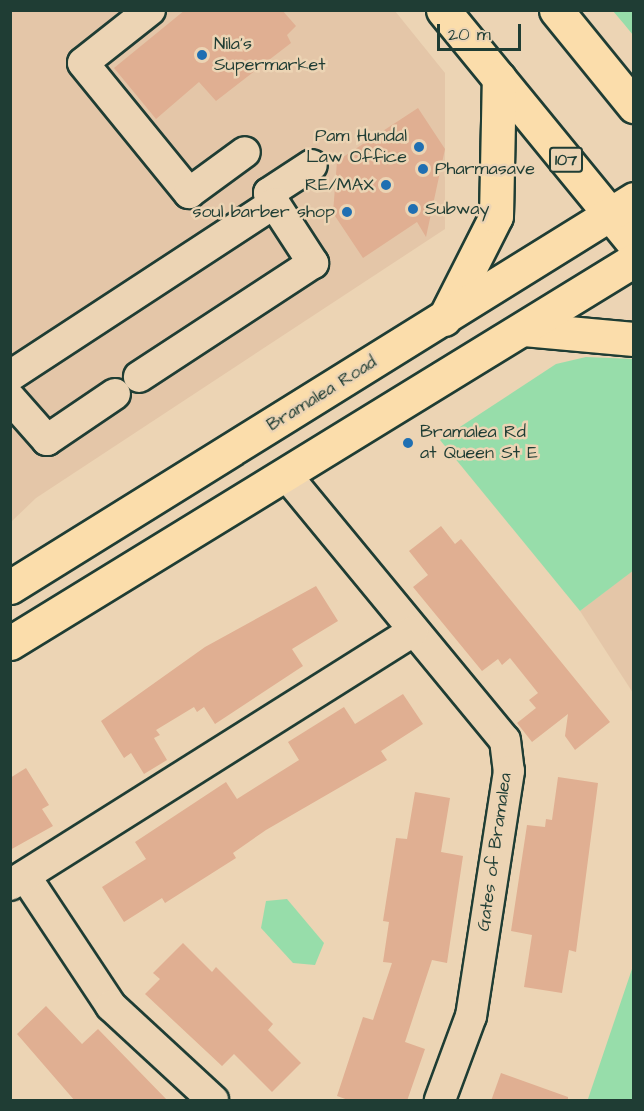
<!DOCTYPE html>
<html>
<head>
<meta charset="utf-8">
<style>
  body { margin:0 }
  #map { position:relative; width:644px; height:1111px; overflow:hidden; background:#ecd4b4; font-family:"Architects Daughter",sans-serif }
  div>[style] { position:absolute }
  .built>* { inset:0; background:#e4c6a8 }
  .green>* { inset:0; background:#97ddaa }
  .building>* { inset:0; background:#e0af92 }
  .roads { filter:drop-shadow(2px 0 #1f3d34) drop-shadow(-2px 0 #1f3d34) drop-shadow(0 2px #1f3d34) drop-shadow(0 -2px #1f3d34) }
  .minor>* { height:30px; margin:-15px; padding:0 15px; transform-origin:15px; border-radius:15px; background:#ecd4b4 }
  .major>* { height:33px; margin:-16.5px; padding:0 16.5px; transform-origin:16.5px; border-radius:16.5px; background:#fbddab }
  .dots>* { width:16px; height:16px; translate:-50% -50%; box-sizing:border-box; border:3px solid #ecd4b4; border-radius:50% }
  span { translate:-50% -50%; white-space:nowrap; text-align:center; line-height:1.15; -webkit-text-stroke:5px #ecd4b4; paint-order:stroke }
  .shield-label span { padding:2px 4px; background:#ecd4b4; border:2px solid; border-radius:4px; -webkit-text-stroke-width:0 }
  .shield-label { font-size:16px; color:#1f3d34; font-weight:700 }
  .poi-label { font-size:18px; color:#1f3d34 }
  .left { translate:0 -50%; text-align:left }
  .right { translate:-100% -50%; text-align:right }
  .street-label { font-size:18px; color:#1f3d34 }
  .frame { position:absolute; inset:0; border:12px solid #1f3d34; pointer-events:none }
  .scale { position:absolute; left:437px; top:24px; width:84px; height:27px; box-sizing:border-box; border:3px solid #1f3d34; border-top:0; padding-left:8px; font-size:18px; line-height:21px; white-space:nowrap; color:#1f3d34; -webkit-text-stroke:4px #ecd4b4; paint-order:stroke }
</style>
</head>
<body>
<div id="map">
  <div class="built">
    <i style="clip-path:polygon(11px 11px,395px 11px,445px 73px,445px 229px,36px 498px,11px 522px)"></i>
    <i style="clip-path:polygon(633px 570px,633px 693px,580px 611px)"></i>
  </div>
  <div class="green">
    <i style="clip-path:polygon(613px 11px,633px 11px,633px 35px,624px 24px)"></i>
    <i style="clip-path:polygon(586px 357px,633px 359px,634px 570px,580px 611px,440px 440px,556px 364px)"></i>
    <i style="clip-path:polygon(287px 899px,324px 943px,315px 965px,293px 963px,261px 928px,266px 901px)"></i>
    <i style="clip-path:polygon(633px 966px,633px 1100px,587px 1100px,588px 1099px)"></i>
  </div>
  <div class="building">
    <i style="clip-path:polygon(185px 10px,282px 10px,296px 26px,287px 35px,291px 43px,216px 101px,199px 82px,156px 119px,114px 68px)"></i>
    <i style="clip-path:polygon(418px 108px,445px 149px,426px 237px,417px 222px,363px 258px,333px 213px,337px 161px)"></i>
    <i style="clip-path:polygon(441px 526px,455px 544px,461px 539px,610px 722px,575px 750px,565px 736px,568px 714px,532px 742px,517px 723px,536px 708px,529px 700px,538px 693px,510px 658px,502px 665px,498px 659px,482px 671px,413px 587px,428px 575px,409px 551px)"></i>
    <i style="clip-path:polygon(316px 586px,338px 621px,292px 649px,303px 666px,215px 724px,204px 707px,197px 712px,194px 707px,156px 730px,160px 735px,154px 738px,167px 760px,144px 774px,131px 753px,124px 758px,101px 721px,205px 647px)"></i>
    <i style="clip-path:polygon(403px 694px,423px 724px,381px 751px,387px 760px,266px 830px,233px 853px,236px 858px,165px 903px,162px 898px,124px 922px,102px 887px,146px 859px,135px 842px,226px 782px,237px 799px,299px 760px,288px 742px,344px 707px,355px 724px)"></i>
    <i style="clip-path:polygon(26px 768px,49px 805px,42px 809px,53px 826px,10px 850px,10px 778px)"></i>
    <i style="clip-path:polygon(558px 777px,598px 783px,576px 952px,569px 950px,562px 993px,524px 987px,532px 935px,511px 931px,527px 825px,545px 827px,546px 819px,552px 820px)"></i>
    <i style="clip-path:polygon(415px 792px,450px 798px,441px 852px,463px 856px,447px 963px,432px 960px,405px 1042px,425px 1049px,407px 1101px,351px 1101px,337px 1096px,363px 1017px,373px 1020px,392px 963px,383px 962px,389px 922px,383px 921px,396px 838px,407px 839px)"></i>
    <i style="clip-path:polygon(183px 943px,212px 972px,216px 967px,273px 1024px,268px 1030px,301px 1063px,272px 1092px,234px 1054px,222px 1066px,145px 994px,160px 979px,153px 973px)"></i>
    <i style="clip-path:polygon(46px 1006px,82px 1044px,98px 1029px,168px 1101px,75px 1101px,17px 1034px)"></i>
    <i style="clip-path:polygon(501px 1073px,568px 1097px,568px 1101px,491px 1101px)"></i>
  </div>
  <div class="roads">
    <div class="minor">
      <i style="left:150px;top:10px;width:85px;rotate:141.7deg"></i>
      <i style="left:83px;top:63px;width:168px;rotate:50.8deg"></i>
      <i style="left:189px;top:193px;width:69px;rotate:-36.2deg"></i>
      <i style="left:274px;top:203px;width:11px;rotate:-117deg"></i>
      <i style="left:269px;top:193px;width:51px;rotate:-33.1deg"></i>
      <i style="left:10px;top:376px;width:316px;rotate:-33.2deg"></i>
      <i style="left:274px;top:203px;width:72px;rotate:57deg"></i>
      <i style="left:313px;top:263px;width:208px;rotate:146.8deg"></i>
      <i style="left:10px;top:398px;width:56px;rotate:48.6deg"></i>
      <i style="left:47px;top:440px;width:82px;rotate:-34.1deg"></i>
      <i style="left:287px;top:476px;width:342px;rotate:50.5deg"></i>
      <i style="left:505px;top:740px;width:31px;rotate:83deg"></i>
      <i style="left:509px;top:771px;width:248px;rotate:98.8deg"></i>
      <i style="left:471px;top:1016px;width:90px;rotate:110.3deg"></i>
      <i style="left:25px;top:876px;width:156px;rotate:56.5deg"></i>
      <i style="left:111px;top:1006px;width:139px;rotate:42.7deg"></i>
      <i style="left:10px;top:885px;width:476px;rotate:-32.2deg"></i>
    </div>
    <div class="major">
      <i style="left:443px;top:10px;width:301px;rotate:50.7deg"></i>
      <i style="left:556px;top:10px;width:124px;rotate:50.9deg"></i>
      <i style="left:444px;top:319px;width:115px;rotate:-63.2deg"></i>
      <i style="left:496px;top:216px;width:138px;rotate:-88.8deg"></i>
      <i style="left:524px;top:329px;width:110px;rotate:5.2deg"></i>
      <i style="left:10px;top:587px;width:735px;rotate:-31.87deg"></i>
      <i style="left:10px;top:643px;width:732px;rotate:-31.54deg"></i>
    </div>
  </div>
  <div class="dots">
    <i style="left:202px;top:55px;background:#1f6fb2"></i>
    <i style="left:419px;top:147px;background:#1f6fb2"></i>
    <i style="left:423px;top:169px;background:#1f6fb2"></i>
    <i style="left:386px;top:185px;background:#1f6fb2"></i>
    <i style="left:413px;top:209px;background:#1f6fb2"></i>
    <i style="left:347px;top:212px;background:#1f6fb2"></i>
    <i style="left:408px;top:443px;background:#1f6fb2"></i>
  </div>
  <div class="shield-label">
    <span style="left:566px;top:160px">107</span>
  </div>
  <div class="poi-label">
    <span class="left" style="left:214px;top:55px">Nila’s<br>Supermarket</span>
    <span class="right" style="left:407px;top:147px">Pam Hundal<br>Law Office</span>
    <span class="left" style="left:435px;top:169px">Pharmasave</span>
    <span class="right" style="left:374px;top:185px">RE/MAX</span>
    <span class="left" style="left:425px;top:209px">Subway</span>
    <span class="right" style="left:335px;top:212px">soul barber shop</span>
    <span class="left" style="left:420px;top:443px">Bramalea Rd<br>at Queen St E</span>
  </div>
  <div class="street-label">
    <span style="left:322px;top:394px;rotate:-32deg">Bramalea Road</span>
    <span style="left:495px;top:852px;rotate:-82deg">Gates of Bramalea</span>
  </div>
  <div class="frame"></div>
  <div class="scale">20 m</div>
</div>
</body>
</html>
